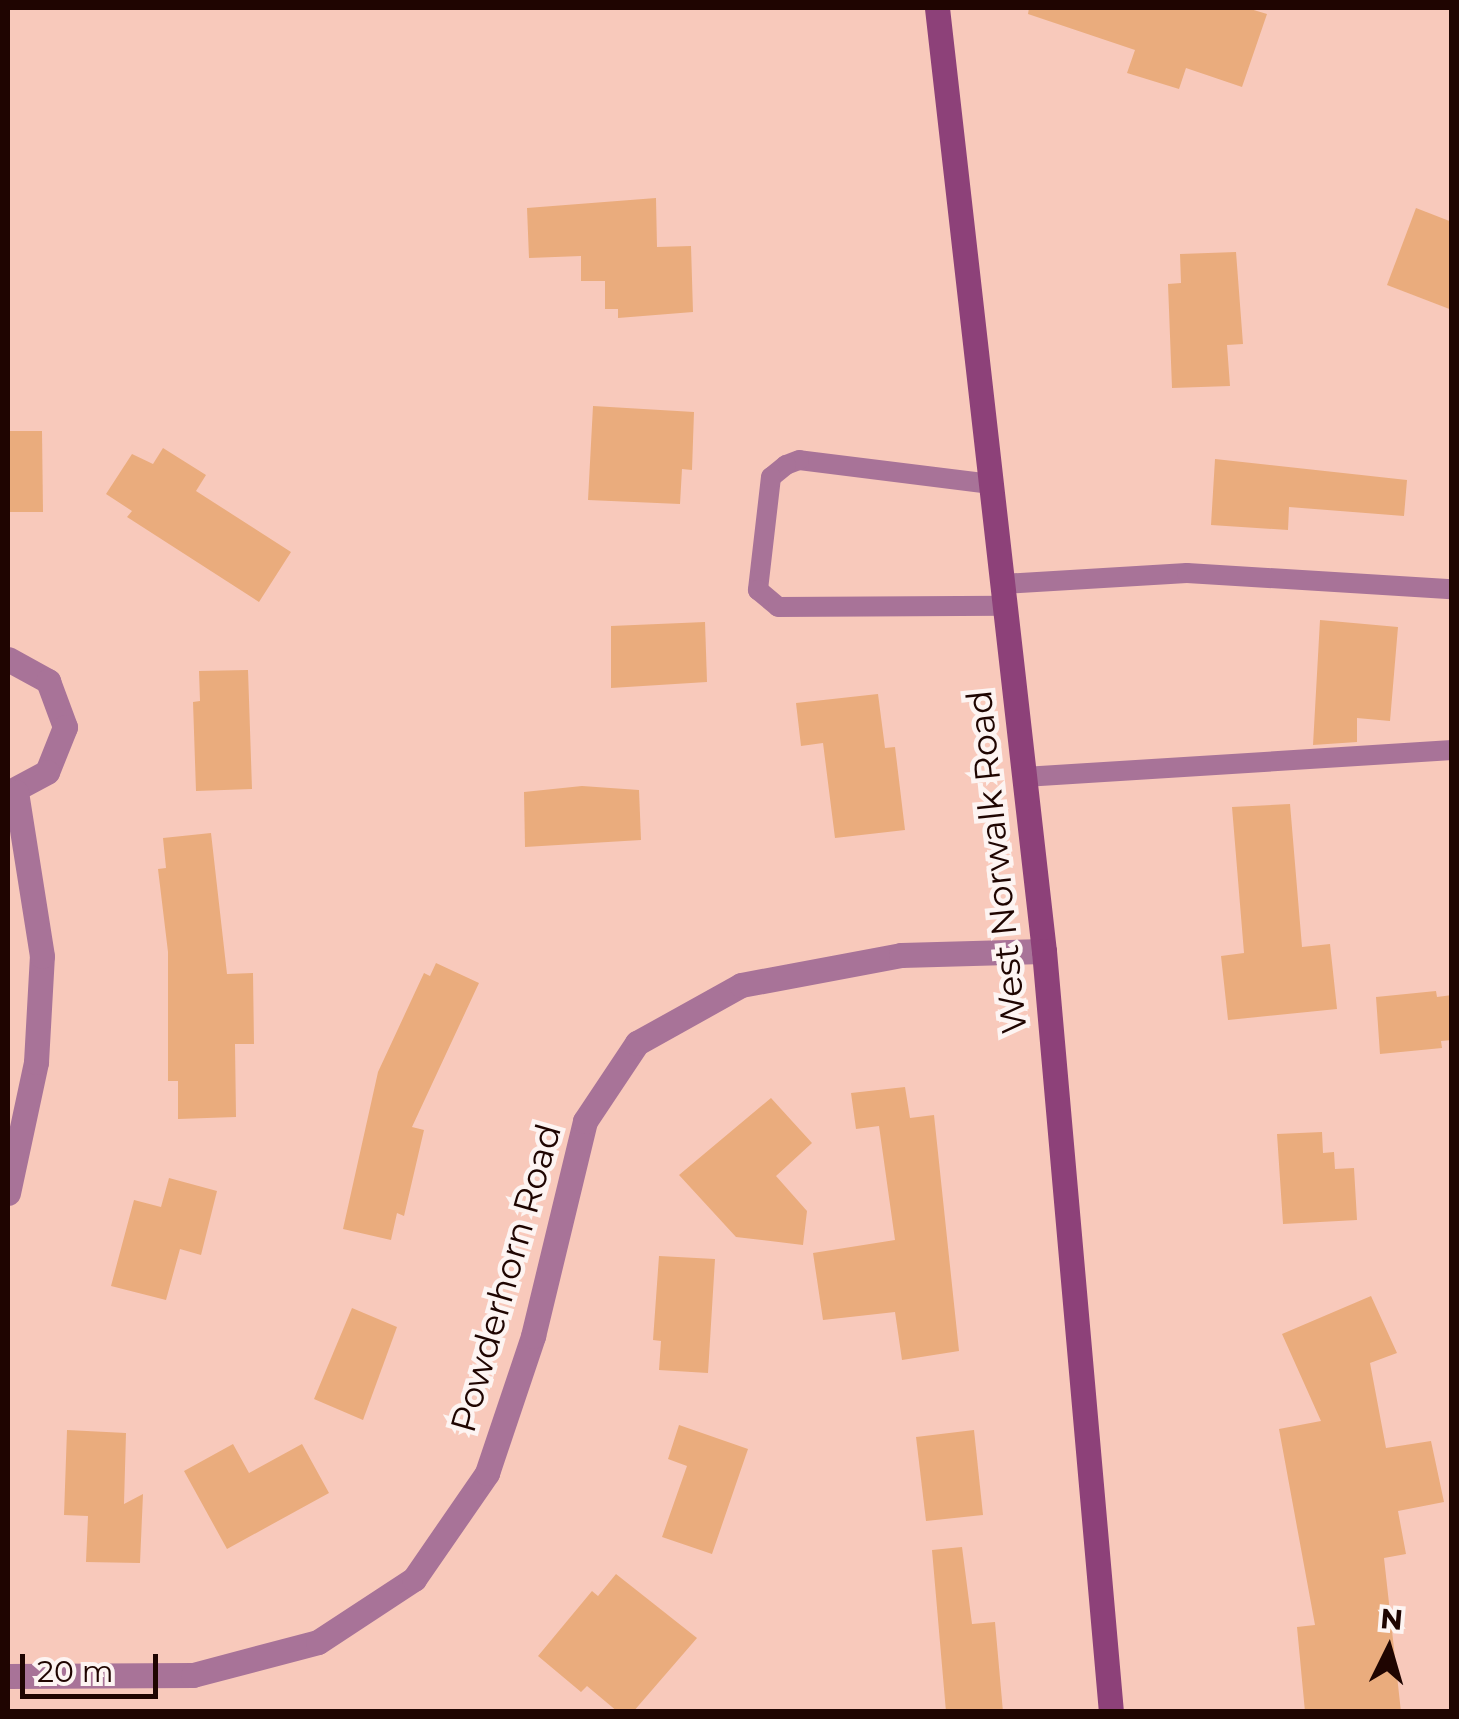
<!DOCTYPE html>
<html>
<head>
<meta charset="utf-8">
<style>
  body { margin:0 }
  #map { position:relative; width:1459px; height:1719px; overflow:hidden; background:#f8c9bb; font-family:Montserrat,sans-serif }
  div>[style] { position:absolute }
  .building>* { inset:0; background:#eaac7d }
  .service>* { height:20px; margin:-10px; padding:0 10px; transform-origin:10px; border-radius:10px; background:#a87398 }
  .minor>* { height:25px; margin:-12.5px; padding:0 12.5px; transform-origin:12.5px; border-radius:12.5px; background:#a87398 }
  .secondary>* { height:25px; margin:-12.5px; padding:0 12.5px; transform-origin:12.5px; border-radius:12.5px; background:#8d4179 }
  span { translate:-50% -50%; white-space:nowrap; text-align:center; line-height:1.15; -webkit-text-stroke:9px #fdf4f2; paint-order:stroke }
  .street-label { font-size:35px; color:#1f0501 }
  .frame { position:absolute; inset:0; border:10px solid #1f0501; pointer-events:none }
  .north { position:absolute; left:1339px; top:1599px; width:100px; height:100px; -webkit-text-stroke:8px #fdf4f2; paint-order:stroke; rotate:5deg; font-size:28px; font-weight:700; line-height:40px; text-align:center; color:#1f0501 }
  .north::after { content:''; display:block; margin:auto; width:35px; height:45px; background:#1f0501; clip-path:polygon(50% 0,100% 100%,50% 72%,0 100%) }
  .scale { position:absolute; left:20px; top:1654px; width:138px; height:45px; box-sizing:border-box; border:5px solid #1f0501; border-top:0; padding-left:12px; font-size:30px; line-height:35px; white-space:nowrap; color:#1f0501; -webkit-text-stroke:8px #fdf4f2; paint-order:stroke }
</style>
</head>
<body>
<div id="map">
  <div class="building">
    <i style="clip-path:polygon(1029px 8px,1247px 8px,1267px 14px,1242px 87px,1186px 68px,1179px 89px,1127px 73px,1135px 50px,1028px 14px)"></i>
    <i style="clip-path:polygon(656px 198px,657px 247px,691px 246px,693px 312px,618px 318px,618px 309px,605px 309px,605px 281px,581px 281px,581px 256px,529px 258px,527px 208px)"></i>
    <i style="clip-path:polygon(1416px 208px,1452px 222px,1452px 310px,1387px 285px)"></i>
    <i style="clip-path:polygon(1236px 252px,1243px 344px,1227px 345px,1230px 386px,1172px 388px,1168px 284px,1181px 283px,1180px 254px)"></i>
    <i style="clip-path:polygon(593px 406px,694px 412px,692px 470px,682px 469px,680px 504px,588px 500px)"></i>
    <i style="clip-path:polygon(8px 431px,42px 431px,43px 512px,8px 512px)"></i>
    <i style="clip-path:polygon(163px 448px,206px 475px,196px 491px,291px 552px,259px 602px,127px 517px,132px 511px,106px 494px,132px 454px,153px 464px)"></i>
    <i style="clip-path:polygon(1215px 459px,1407px 480px,1404px 516px,1289px 507px,1288px 530px,1211px 525px)"></i>
    <i style="clip-path:polygon(1320px 620px,1398px 627px,1390px 721px,1357px 718px,1357px 742px,1313px 745px)"></i>
    <i style="clip-path:polygon(705px 622px,707px 682px,611px 688px,611px 626px)"></i>
    <i style="clip-path:polygon(248px 670px,252px 789px,196px 791px,193px 702px,200px 701px,199px 671px)"></i>
    <i style="clip-path:polygon(878px 694px,885px 748px,895px 747px,905px 830px,835px 838px,823px 743px,801px 746px,796px 703px)"></i>
    <i style="clip-path:polygon(582px 786px,639px 790px,641px 840px,525px 847px,524px 792px)"></i>
    <i style="clip-path:polygon(1290px 804px,1302px 947px,1330px 944px,1337px 1009px,1228px 1020px,1221px 956px,1244px 953px,1232px 807px)"></i>
    <i style="clip-path:polygon(211px 833px,227px 974px,253px 973px,254px 1044px,235px 1044px,236px 1117px,178px 1119px,178px 1081px,168px 1081px,168px 952px,158px 869px,166px 868px,163px 838px)"></i>
    <i style="clip-path:polygon(436px 963px,479px 983px,412px 1127px,424px 1130px,404px 1216px,397px 1213px,391px 1240px,343px 1229px,378px 1072px,424px 973px,430px 976px)"></i>
    <i style="clip-path:polygon(1436px 991px,1437px 997px,1452px 995px,1452px 1040px,1441px 1041px,1442px 1048px,1380px 1054px,1376px 997px)"></i>
    <i style="clip-path:polygon(905px 1087px,910px 1118px,934px 1115px,959px 1351px,902px 1360px,895px 1312px,823px 1320px,813px 1253px,895px 1240px,879px 1126px,856px 1129px,851px 1093px)"></i>
    <i style="clip-path:polygon(771px 1098px,812px 1143px,776px 1176px,807px 1211px,803px 1245px,736px 1237px,679px 1175px)"></i>
    <i style="clip-path:polygon(1322px 1132px,1323px 1153px,1334px 1152px,1335px 1169px,1354px 1168px,1357px 1220px,1283px 1224px,1277px 1134px)"></i>
    <i style="clip-path:polygon(169px 1178px,217px 1191px,201px 1255px,180px 1249px,166px 1300px,111px 1286px,134px 1200px,161px 1207px)"></i>
    <i style="clip-path:polygon(659px 1256px,715px 1259px,708px 1373px,659px 1370px,661px 1341px,653px 1340px)"></i>
    <i style="clip-path:polygon(1371px 1296px,1397px 1353px,1370px 1363px,1386px 1448px,1431px 1441px,1444px 1502px,1398px 1511px,1406px 1554px,1384px 1558px,1401px 1712px,1305px 1712px,1297px 1627px,1315px 1625px,1279px 1429px,1321px 1421px,1282px 1334px)"></i>
    <i style="clip-path:polygon(352px 1308px,397px 1327px,363px 1420px,314px 1399px)"></i>
    <i style="clip-path:polygon(679px 1425px,748px 1449px,712px 1554px,662px 1537px,687px 1466px,668px 1459px)"></i>
    <i style="clip-path:polygon(67px 1430px,126px 1433px,124px 1504px,143px 1494px,140px 1563px,86px 1562px,88px 1516px,64px 1515px)"></i>
    <i style="clip-path:polygon(974px 1430px,983px 1515px,926px 1521px,916px 1437px)"></i>
    <i style="clip-path:polygon(233px 1444px,249px 1473px,302px 1444px,329px 1493px,227px 1549px,184px 1471px)"></i>
    <i style="clip-path:polygon(962px 1547px,972px 1624px,995px 1622px,1003px 1712px,946px 1712px,932px 1550px)"></i>
    <i style="clip-path:polygon(616px 1574px,697px 1638px,633px 1712px,618px 1712px,587px 1686px,581px 1692px,538px 1656px,592px 1591px,598px 1596px)"></i>
  </div>
  <div class="service">
    <i style="left:991px;top:484px;width:193px;rotate:-172.9deg"></i>
    <i style="left:799px;top:460px;width:14px;rotate:159deg"></i>
    <i style="left:786px;top:465px;width:19px;rotate:141deg"></i>
    <i style="left:771px;top:477px;width:114px;rotate:96.6deg"></i>
    <i style="left:758px;top:590px;width:26px;rotate:40deg"></i>
    <i style="left:778px;top:607px;width:227px;rotate:-0.3deg"></i>
    <i style="left:1002px;top:584px;width:185px;rotate:-3.4deg"></i>
    <i style="left:1187px;top:573px;width:265px;rotate:3.5deg"></i>
    <i style="left:1024px;top:777px;width:429px;rotate:-3.6deg"></i>
  </div>
  <div class="minor">
    <i style="left:8px;top:659px;width:46px;rotate:28.8deg"></i>
    <i style="left:48px;top:681px;width:49px;rotate:69.7deg"></i>
    <i style="left:65px;top:727px;width:48px;rotate:111.8deg"></i>
    <i style="left:47px;top:772px;width:44px;rotate:151.7deg"></i>
    <i style="left:8px;top:1193px;width:134px;rotate:-77.9deg"></i>
    <i style="left:36px;top:1062px;width:106px;rotate:-86.8deg"></i>
    <i style="left:42px;top:956px;width:166px;rotate:-99deg"></i>
    <i style="left:8px;top:1676px;width:185px;rotate:-0.3deg"></i>
    <i style="left:193px;top:1675px;width:129px;rotate:-14.8deg"></i>
    <i style="left:318px;top:1642px;width:115px;rotate:-33.3deg"></i>
    <i style="left:414px;top:1579px;width:129px;rotate:-55.4deg"></i>
    <i style="left:487px;top:1473px;width:145px;rotate:-71.4deg"></i>
    <i style="left:533px;top:1336px;width:221px;rotate:-76.4deg"></i>
    <i style="left:585px;top:1121px;width:94px;rotate:-56.3deg"></i>
    <i style="left:637px;top:1043px;width:119px;rotate:-29.1deg"></i>
    <i style="left:741px;top:985px;width:163px;rotate:-10.6deg"></i>
    <i style="left:901px;top:955px;width:143px;rotate:-1.6deg"></i>
  </div>
  <div class="secondary">
    <i style="left:937px;top:8px;width:949px;rotate:83.53deg"></i>
    <i style="left:1044px;top:951px;width:764px;rotate:84.97deg"></i>
  </div>
  <div class="street-label">
    <span style="left:997px;top:862px;rotate:-96deg">West Norwalk Road</span>
    <span style="left:506px;top:1278px;rotate:-74deg">Powderhorn Road</span>
  </div>
  <div class="frame"></div>
  <div class="north">N</div>
  <div class="scale">20 m</div>
</div>
</body>
</html>
